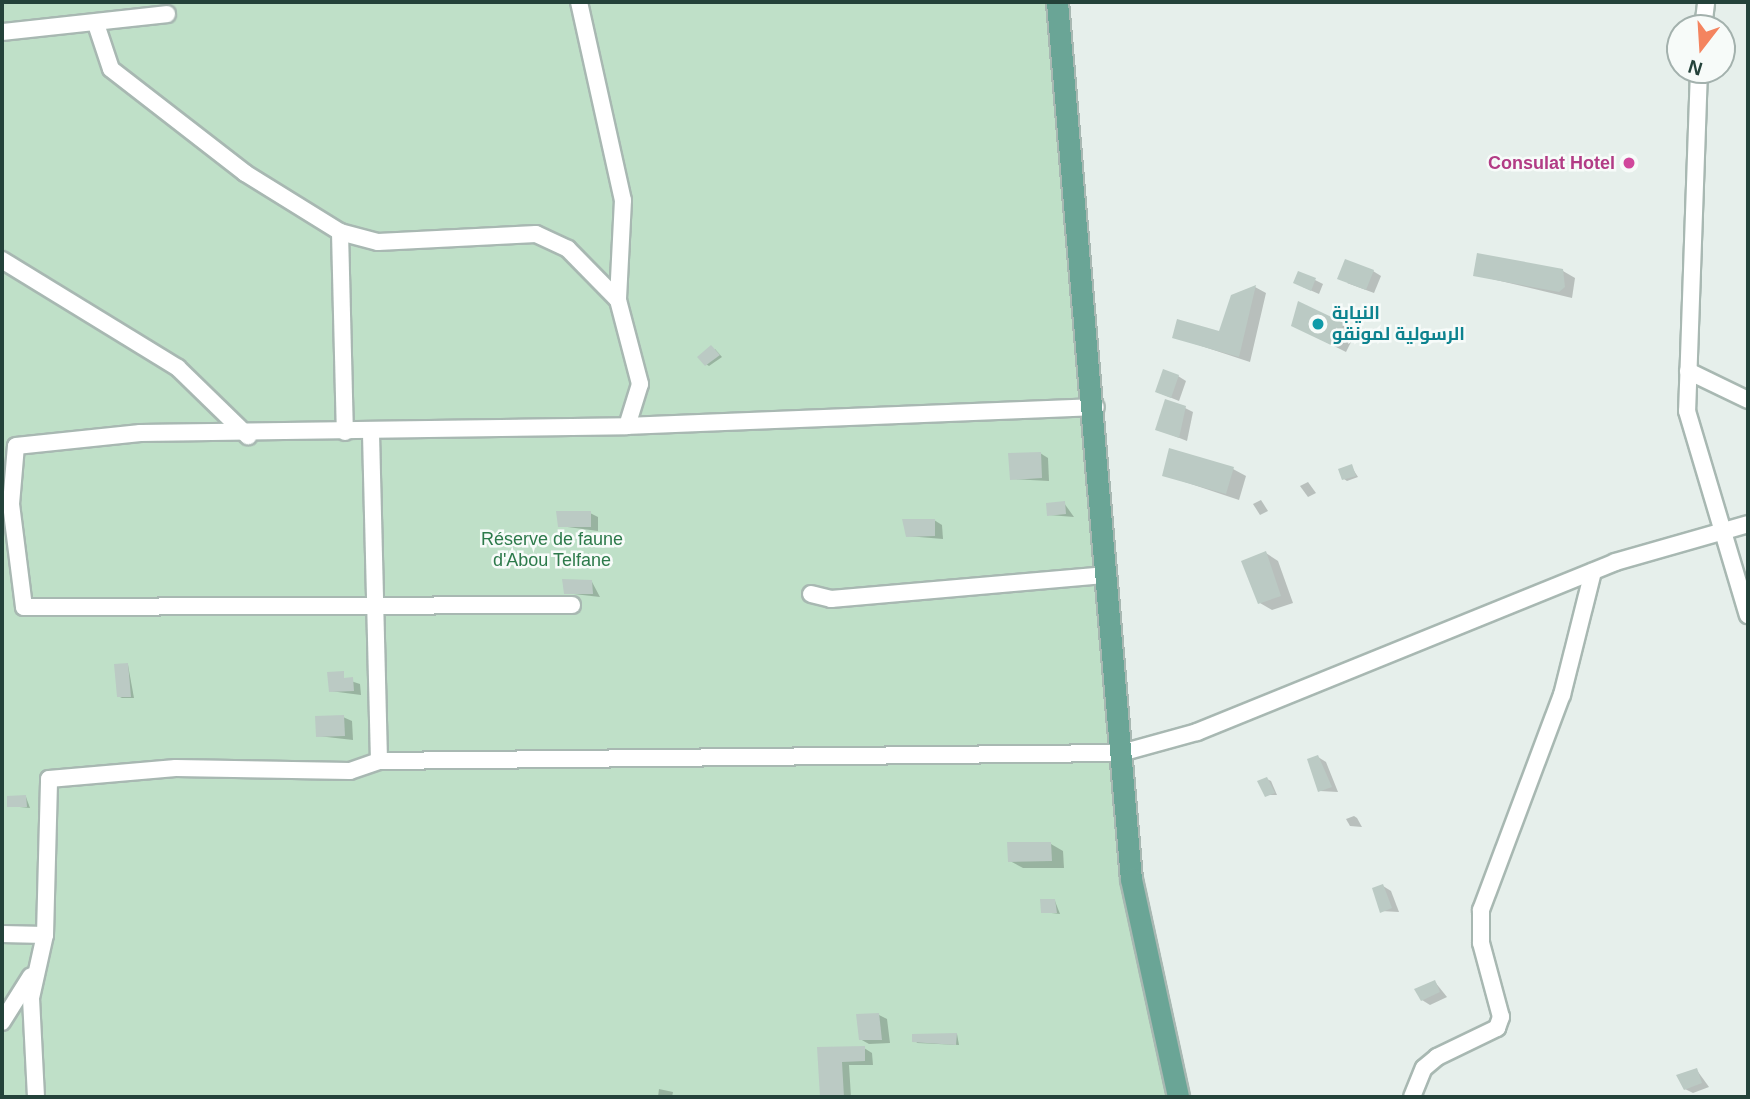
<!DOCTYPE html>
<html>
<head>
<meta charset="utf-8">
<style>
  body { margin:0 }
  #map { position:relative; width:1750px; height:1099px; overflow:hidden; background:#e6efeb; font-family:Helvetica,Cairo,sans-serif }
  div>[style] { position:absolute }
  .green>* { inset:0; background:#bfe0c8 }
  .shadow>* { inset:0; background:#0003 }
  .building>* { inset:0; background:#bbcac4 }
  .roads { filter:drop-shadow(2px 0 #a8b8b2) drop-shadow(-2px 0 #a8b8b2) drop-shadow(0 2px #a8b8b2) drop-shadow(0 -2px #a8b8b2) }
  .minor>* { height:16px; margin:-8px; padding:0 8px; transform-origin:8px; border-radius:8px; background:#fff }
  .major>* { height:21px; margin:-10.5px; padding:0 10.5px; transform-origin:10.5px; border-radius:10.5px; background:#6aa596 }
  .dots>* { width:19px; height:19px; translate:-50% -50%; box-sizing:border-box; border:4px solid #f7fbf9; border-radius:50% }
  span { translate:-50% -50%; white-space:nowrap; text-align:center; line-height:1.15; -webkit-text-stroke:5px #f7fbf9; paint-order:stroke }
  .hotel-label { font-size:18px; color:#b23c85; font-weight:700 }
  .right { translate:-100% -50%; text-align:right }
  .culture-label { font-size:18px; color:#0d838f; font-weight:700 }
  .left { translate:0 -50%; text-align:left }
  .park-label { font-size:18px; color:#2d7a4b }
  .frame { position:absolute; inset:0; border:4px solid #24423a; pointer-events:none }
  .north { position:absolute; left:1666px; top:14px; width:70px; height:70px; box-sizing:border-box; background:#f7fbf9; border:2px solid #a3b1ad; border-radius:50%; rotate:197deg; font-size:19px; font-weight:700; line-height:28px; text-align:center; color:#24423a }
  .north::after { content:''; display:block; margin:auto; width:24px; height:32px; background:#f4845f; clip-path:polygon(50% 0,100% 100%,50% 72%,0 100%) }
</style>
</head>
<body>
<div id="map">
  <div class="green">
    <i style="clip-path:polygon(2px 2px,1057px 2px,1131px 879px,1178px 1097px,2px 1097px)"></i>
  </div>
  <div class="shadow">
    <i style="clip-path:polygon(1373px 271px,1381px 276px,1374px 293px,1347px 283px)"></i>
    <i style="clip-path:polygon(1563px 271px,1575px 278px,1572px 298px,1475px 275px)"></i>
    <i style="clip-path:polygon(1315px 280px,1323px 284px,1319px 294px,1303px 287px)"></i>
    <i style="clip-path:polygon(1255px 287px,1266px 293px,1250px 362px,1174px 337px,1220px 333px)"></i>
    <i style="clip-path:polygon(1299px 303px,1356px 332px,1346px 352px,1306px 332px)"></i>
    <i style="clip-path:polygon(715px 349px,722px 357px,709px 366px,706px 364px)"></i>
    <i style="clip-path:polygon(1178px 376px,1186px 381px,1179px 401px,1157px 392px)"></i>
    <i style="clip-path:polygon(1185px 408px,1193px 412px,1187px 441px,1157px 429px)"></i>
    <i style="clip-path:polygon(1040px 453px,1048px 458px,1049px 481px,1011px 479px)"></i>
    <i style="clip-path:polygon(1351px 466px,1358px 477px,1347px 481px,1344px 479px)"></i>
    <i style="clip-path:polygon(1233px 469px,1246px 476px,1239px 500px,1164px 475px)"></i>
    <i style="clip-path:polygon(1308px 482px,1316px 493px,1308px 497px,1300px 486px)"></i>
    <i style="clip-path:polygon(1261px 500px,1268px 511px,1260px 515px,1253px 504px)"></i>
    <i style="clip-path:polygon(1064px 503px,1074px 517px,1049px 515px)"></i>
    <i style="clip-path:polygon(590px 513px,598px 517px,598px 531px,560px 526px)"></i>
    <i style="clip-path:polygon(934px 520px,942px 525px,943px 539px,907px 536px)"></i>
    <i style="clip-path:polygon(1266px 553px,1278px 561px,1293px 603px,1272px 610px,1260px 603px)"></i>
    <i style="clip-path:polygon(592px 582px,600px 597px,565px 593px)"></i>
    <i style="clip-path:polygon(128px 665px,134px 698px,122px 698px,118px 696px)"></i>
    <i style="clip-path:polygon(329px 674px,360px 684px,361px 695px,330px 691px)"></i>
    <i style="clip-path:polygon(343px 717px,352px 721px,353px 740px,318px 736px)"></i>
    <i style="clip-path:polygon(1318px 757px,1326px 762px,1338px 792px,1320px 791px)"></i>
    <i style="clip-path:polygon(1267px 779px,1271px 781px,1277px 795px,1266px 795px)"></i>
    <i style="clip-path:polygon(26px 797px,30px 808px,9px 806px)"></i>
    <i style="clip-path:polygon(1354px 816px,1357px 818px,1362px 827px,1350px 826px,1346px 819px)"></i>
    <i style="clip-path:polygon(1051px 844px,1063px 851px,1064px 868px,1023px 868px,1010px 861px)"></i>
    <i style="clip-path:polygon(1383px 886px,1391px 891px,1399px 912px,1381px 911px)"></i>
    <i style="clip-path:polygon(1055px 901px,1060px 914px,1043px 912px)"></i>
    <i style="clip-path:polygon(1435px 982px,1447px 997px,1430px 1005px,1422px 1000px)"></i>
    <i style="clip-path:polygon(879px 1015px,887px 1019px,890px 1043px,869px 1044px,860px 1039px)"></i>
    <i style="clip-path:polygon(914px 1036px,957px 1034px,959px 1045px,917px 1043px)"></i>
    <i style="clip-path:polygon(864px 1048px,872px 1053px,873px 1065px,849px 1065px,851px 1097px,822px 1097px,819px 1049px)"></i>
    <i style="clip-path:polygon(1696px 1069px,1709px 1087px,1693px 1093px,1685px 1089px)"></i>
    <i style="clip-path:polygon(659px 1089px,673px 1092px,672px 1097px,658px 1097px)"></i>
  </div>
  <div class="building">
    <i style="clip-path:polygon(1477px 253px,1563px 269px,1565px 287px,1559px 292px,1473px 276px)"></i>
    <i style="clip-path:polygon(1345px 259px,1374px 270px,1366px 290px,1337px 279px)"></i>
    <i style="clip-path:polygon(1298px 271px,1316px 278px,1311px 291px,1293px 283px)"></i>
    <i style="clip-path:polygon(1256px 285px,1239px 357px,1172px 338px,1177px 319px,1219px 331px,1231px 295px)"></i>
    <i style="clip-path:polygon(1298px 301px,1344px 323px,1333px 346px,1291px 326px)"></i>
    <i style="clip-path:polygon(711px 345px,720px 355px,705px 366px,697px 357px)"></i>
    <i style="clip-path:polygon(1163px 369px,1179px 375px,1171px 398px,1155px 392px)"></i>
    <i style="clip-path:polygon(1165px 399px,1186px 406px,1179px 438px,1155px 430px)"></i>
    <i style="clip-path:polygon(1169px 448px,1234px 467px,1226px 494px,1162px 476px)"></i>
    <i style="clip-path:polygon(1041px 452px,1042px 478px,1010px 480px,1008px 453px)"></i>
    <i style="clip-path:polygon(1352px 464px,1356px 476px,1342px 480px,1338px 469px)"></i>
    <i style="clip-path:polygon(1065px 501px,1066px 514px,1047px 516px,1046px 503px)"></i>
    <i style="clip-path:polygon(556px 511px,591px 511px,591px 527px,558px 527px)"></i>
    <i style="clip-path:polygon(902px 519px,935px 519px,935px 536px,906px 537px)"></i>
    <i style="clip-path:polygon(1266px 551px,1281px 596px,1258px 604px,1241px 561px)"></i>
    <i style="clip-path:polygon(562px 579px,592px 580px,593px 594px,564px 594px)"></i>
    <i style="clip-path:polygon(128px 663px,131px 697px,117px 697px,114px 664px)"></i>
    <i style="clip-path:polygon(344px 671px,344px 678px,353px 677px,354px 691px,329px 692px,327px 672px)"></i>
    <i style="clip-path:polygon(344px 715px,345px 736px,316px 737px,315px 716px)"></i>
    <i style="clip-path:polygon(1318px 755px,1332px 787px,1318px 792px,1307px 759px)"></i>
    <i style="clip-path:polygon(1267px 777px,1275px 793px,1265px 797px,1257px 781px)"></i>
    <i style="clip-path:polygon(26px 795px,27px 807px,7px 807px,7px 796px)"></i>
    <i style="clip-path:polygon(1007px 842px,1051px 842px,1052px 861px,1008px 862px)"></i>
    <i style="clip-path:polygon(1383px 884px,1392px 908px,1380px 913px,1372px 888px)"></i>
    <i style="clip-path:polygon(1040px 899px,1055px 899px,1057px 913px,1041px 913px)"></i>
    <i style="clip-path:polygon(1435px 980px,1440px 992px,1421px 1001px,1414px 989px)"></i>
    <i style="clip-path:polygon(879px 1013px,882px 1040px,859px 1040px,856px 1014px)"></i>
    <i style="clip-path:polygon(957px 1033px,956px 1045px,912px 1042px,912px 1034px)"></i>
    <i style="clip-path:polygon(865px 1046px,865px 1061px,842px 1062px,844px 1097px,820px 1097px,817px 1047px)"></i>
    <i style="clip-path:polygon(1697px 1068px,1702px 1083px,1684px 1090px,1676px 1075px)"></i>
  </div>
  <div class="roads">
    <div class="minor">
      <i style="left:579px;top:2px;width:203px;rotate:77.5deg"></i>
      <i style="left:623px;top:200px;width:100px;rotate:92.9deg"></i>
      <i style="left:618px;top:300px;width:87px;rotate:75.3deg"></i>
      <i style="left:640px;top:384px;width:44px;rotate:107.2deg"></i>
      <i style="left:96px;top:24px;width:47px;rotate:71.6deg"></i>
      <i style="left:111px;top:69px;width:170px;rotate:37.8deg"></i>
      <i style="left:245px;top:173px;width:112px;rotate:31.8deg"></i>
      <i style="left:340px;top:232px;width:39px;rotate:15deg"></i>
      <i style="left:378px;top:242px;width:158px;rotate:-2.9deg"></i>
      <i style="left:536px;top:234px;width:35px;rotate:25deg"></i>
      <i style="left:568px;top:249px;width:71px;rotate:45.6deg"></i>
      <i style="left:1703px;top:28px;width:26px;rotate:-83deg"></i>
      <i style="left:2px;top:32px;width:166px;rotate:-6.2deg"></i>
      <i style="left:1699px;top:70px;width:341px;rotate:92deg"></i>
      <i style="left:1687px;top:411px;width:213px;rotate:73.4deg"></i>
      <i style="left:340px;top:232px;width:200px;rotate:88.6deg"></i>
      <i style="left:2px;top:260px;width:206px;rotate:31.5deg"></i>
      <i style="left:178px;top:368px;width:98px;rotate:44.2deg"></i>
      <i style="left:1688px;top:371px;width:67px;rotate:25.8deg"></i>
      <i style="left:811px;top:594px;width:21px;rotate:14deg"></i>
      <i style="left:831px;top:599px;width:277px;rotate:-5deg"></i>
      <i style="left:572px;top:605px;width:548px;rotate:179.79deg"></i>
      <i style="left:24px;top:607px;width:104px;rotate:-97.2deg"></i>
      <i style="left:11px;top:504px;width:58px;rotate:-85.1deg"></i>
      <i style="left:16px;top:446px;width:125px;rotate:-6deg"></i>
      <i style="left:140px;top:433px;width:487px;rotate:-0.8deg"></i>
      <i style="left:627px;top:426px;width:469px;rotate:-2.3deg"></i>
      <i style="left:379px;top:761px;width:742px;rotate:-0.62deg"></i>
      <i style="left:1121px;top:753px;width:79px;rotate:-15.4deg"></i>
      <i style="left:1197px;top:732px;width:451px;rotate:-22.1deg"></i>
      <i style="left:1615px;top:562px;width:138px;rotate:-15.9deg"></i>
      <i style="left:2px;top:934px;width:43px;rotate:1.3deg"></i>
      <i style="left:2px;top:1022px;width:54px;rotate:-57.8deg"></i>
      <i style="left:36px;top:1097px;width:99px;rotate:-92.9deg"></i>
      <i style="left:31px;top:998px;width:65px;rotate:-77.5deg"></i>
      <i style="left:45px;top:935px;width:156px;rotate:-88.5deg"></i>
      <i style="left:49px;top:779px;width:127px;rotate:-5deg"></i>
      <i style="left:176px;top:768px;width:174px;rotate:1deg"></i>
      <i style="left:350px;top:771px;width:31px;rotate:-19deg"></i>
      <i style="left:379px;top:761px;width:328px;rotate:-91.4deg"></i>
      <i style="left:1412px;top:1097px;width:31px;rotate:-68deg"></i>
      <i style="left:1424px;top:1068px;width:17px;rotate:-40deg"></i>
      <i style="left:1437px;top:1057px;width:67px;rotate:-25.8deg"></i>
      <i style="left:1497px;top:1028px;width:12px;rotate:-70deg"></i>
      <i style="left:1501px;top:1017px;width:77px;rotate:-105.1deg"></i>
      <i style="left:1481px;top:943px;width:33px;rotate:-90deg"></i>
      <i style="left:1481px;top:910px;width:230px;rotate:-69.4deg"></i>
      <i style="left:1562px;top:695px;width:127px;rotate:-75.9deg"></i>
    </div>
    <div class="major">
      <i style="left:1057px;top:2px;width:880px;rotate:85.18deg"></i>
      <i style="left:1131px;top:879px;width:223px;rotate:77.8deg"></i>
    </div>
  </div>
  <div class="dots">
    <i style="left:1629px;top:163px;background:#d1479c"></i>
    <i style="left:1318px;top:324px;background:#0f9aa8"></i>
  </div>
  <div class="hotel-label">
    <span class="right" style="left:1615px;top:163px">Consulat Hotel</span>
  </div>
  <div class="culture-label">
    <span class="left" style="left:1332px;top:324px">النيابة<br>الرسولية لمونقو</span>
  </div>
  <div class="park-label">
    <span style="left:552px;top:550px">Réserve de faune<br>d'Abou Telfane</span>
  </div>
  <div class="frame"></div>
  <div class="north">N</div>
</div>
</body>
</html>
